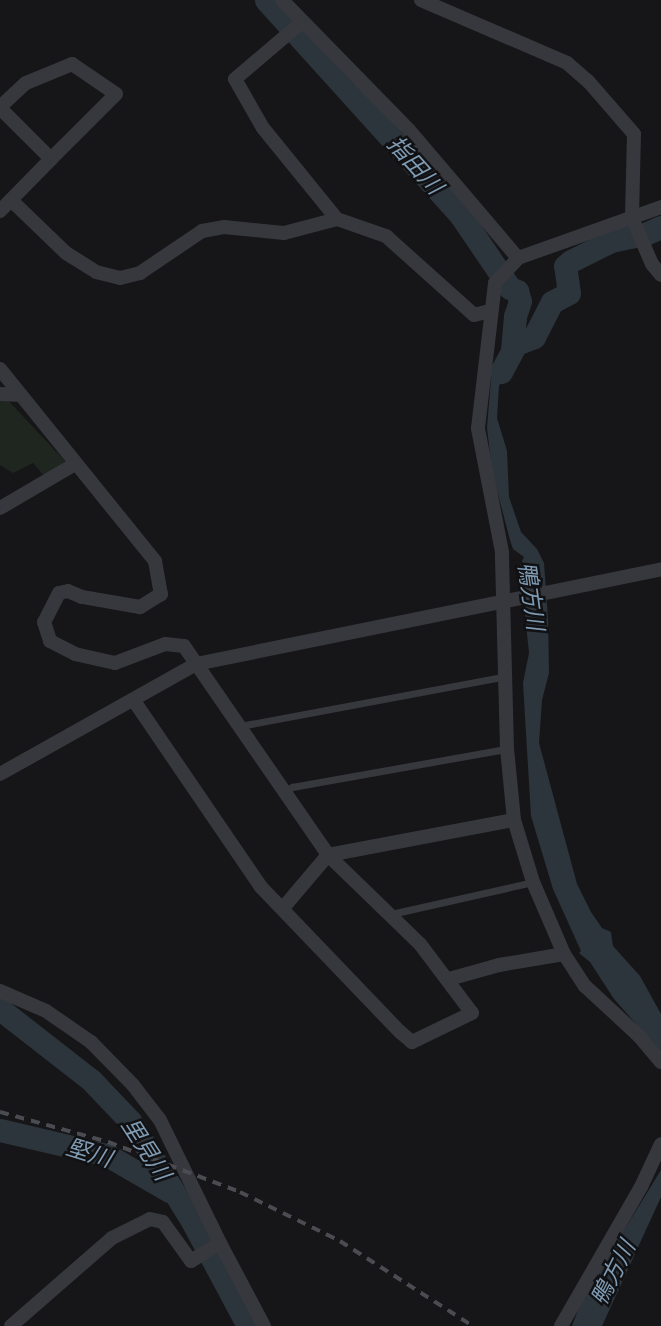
<!DOCTYPE html>
<html>
<head>
<meta charset="utf-8">
<style>
  body { margin:0 }
  #map { position:relative; width:661px; height:1326px; overflow:hidden; background:#161618; font-family:"DM Sans","Noto Sans JP",sans-serif }
  div>[style] { position:absolute }
  .green>* { inset:0; background:#1e261f }
  .water>* { inset:0; background:#2c353c }
  .river>* { height:23px; margin:-11.5px; padding:0 11.5px; transform-origin:11.5px; border-radius:11.5px; background:#2c353c }
  .lane>* { height:7px; margin:-3.5px; padding:0 3.5px; transform-origin:3.5px; border-radius:3.5px; background:#37383d }
  .street>* { height:14px; margin:-7px; padding:0 7px; transform-origin:7px; border-radius:7px; background:#37383d }
  .rail>* { height:3.5px; margin-top:-1.75px; transform-origin:0; background:repeating-linear-gradient(90deg,#4a4c52 0 9px,transparent 0 16px) }
  span { translate:-50% -50%; white-space:nowrap; text-align:center; line-height:1.15; -webkit-text-stroke:5px #111113; paint-order:stroke }
  .water-label { font-size:23px; color:#7f9bb3; font-style:italic }
</style>
</head>
<body>
<div id="map">
  <div class="green">
    <i style="clip-path:polygon(3px 395px,65px 461px,46px 478px,33px 463px,13px 473px,0 465px,0 398px)"></i>
  </div>
  <div class="water">
    <i style="clip-path:polygon(510px 343px,520px 348px,499px 386px,497px 418px,507px 451px,509px 497px,521px 532px,537px 549px,544px 563px,548px 618px,549px 673px,542px 700px,539px 743px,577px 884px,591px 912px,602px 928px,611px 932px,613px 946px,640px 976px,661px 1014px,661px 1052px,614px 999px,590px 962px,579px 953px,581px 951px,553px 889px,531px 816px,523px 683px,529px 653px,520px 566px,524px 557px,513px 549px,510px 540px,492px 471px,487px 428px,491px 379px)"></i>
    <i style="clip-path:polygon(661px 1170px,661px 1197px,602px 1326px,572px 1326px,583px 1297px)"></i>
  </div>
  <div class="river">
    <i style="left:266px;top:0;width:291px;rotate:47.9deg"></i>
    <i style="left:461px;top:216px;width:87px;rotate:55.8deg"></i>
    <i style="left:510px;top:288px;width:8px;rotate:23deg"></i>
    <i style="left:517px;top:291px;width:10px;rotate:73deg"></i>
    <i style="left:520px;top:301px;width:16px;rotate:108deg"></i>
    <i style="left:515px;top:316px;width:33px;rotate:95deg"></i>
    <i style="left:501px;top:372px;width:32px;rotate:-62deg"></i>
    <i style="left:516px;top:344px;width:19px;rotate:-21deg"></i>
    <i style="left:534px;top:337px;width:39px;rotate:-63deg"></i>
    <i style="left:552px;top:302px;width:19px;rotate:-28deg"></i>
    <i style="left:569px;top:293px;width:27px;rotate:-98deg"></i>
    <i style="left:565px;top:266px;width:8px;rotate:-40deg"></i>
    <i style="left:571px;top:261px;width:45px;rotate:-26.6deg"></i>
    <i style="left:611px;top:241px;width:35px;rotate:-12deg"></i>
    <i style="left:645px;top:234px;width:17px;rotate:-24deg"></i>
    <i style="left:0;top:1009px;width:115px;rotate:38deg"></i>
    <i style="left:91px;top:1080px;width:57px;rotate:46.4deg"></i>
    <i style="left:130px;top:1121px;width:118px;rotate:58.2deg"></i>
    <i style="left:192px;top:1221px;width:119px;rotate:61.9deg"></i>
    <i style="left:0;top:1130px;width:110px;rotate:13.2deg"></i>
    <i style="left:107px;top:1155px;width:72px;rotate:30.1deg"></i>
  </div>
  <div class="lane">
    <i style="left:240px;top:726px;width:271px;rotate:-10.6deg"></i>
    <i style="left:285px;top:792px;width:9px;rotate:-36deg"></i>
    <i style="left:292px;top:787px;width:217px;rotate:-10.1deg"></i>
    <i style="left:391px;top:914px;width:146px;rotate:-12.7deg"></i>
  </div>
  <div class="street">
    <i style="left:282px;top:0;width:182px;rotate:45.7deg"></i>
    <i style="left:409px;top:130px;width:168px;rotate:49.6deg"></i>
    <i style="left:421px;top:0;width:159px;rotate:23.3deg"></i>
    <i style="left:567px;top:63px;width:28px;rotate:41deg"></i>
    <i style="left:588px;top:81px;width:70px;rotate:49deg"></i>
    <i style="left:634px;top:134px;width:84px;rotate:91.4deg"></i>
    <i style="left:632px;top:218px;width:50px;rotate:66.5deg"></i>
    <i style="left:652px;top:264px;width:14px;rotate:51deg"></i>
    <i style="left:302px;top:22px;width:88px;rotate:139.6deg"></i>
    <i style="left:235px;top:79px;width:56px;rotate:60.3deg"></i>
    <i style="left:263px;top:128px;width:117px;rotate:50.9deg"></i>
    <i style="left:337px;top:219px;width:52px;rotate:19.1deg"></i>
    <i style="left:386px;top:236px;width:118px;rotate:41.9deg"></i>
    <i style="left:474px;top:315px;width:16px;rotate:-14deg"></i>
    <i style="left:0;top:107px;width:35px;rotate:-43deg"></i>
    <i style="left:26px;top:83px;width:50px;rotate:-22.4deg"></i>
    <i style="left:72px;top:64px;width:53px;rotate:34.3deg"></i>
    <i style="left:116px;top:94px;width:92px;rotate:135deg"></i>
    <i style="left:0;top:108px;width:72px;rotate:45deg"></i>
    <i style="left:51px;top:159px;width:73px;rotate:134.4deg"></i>
    <i style="left:11px;top:200px;width:76px;rotate:43.9deg"></i>
    <i style="left:66px;top:253px;width:36px;rotate:32deg"></i>
    <i style="left:96px;top:272px;width:25px;rotate:14deg"></i>
    <i style="left:120px;top:278px;width:21px;rotate:-14deg"></i>
    <i style="left:140px;top:273px;width:75px;rotate:-34.1deg"></i>
    <i style="left:202px;top:231px;width:22px;rotate:-10deg"></i>
    <i style="left:224px;top:227px;width:60px;rotate:5.7deg"></i>
    <i style="left:284px;top:233px;width:55px;rotate:-14.8deg"></i>
    <i style="left:0;top:369px;width:247px;rotate:51.1deg"></i>
    <i style="left:155px;top:561px;width:34px;rotate:80deg"></i>
    <i style="left:161px;top:594px;width:25px;rotate:148deg"></i>
    <i style="left:140px;top:607px;width:59px;rotate:-170.2deg"></i>
    <i style="left:82px;top:597px;width:15px;rotate:-157deg"></i>
    <i style="left:68px;top:591px;width:9px;rotate:167deg"></i>
    <i style="left:59px;top:593px;width:33px;rotate:117deg"></i>
    <i style="left:44px;top:622px;width:20px;rotate:72deg"></i>
    <i style="left:50px;top:641px;width:28px;rotate:27deg"></i>
    <i style="left:75px;top:654px;width:41px;rotate:12.7deg"></i>
    <i style="left:115px;top:663px;width:53px;rotate:-20.8deg"></i>
    <i style="left:165px;top:644px;width:19px;rotate:6deg"></i>
    <i style="left:184px;top:646px;width:254px;rotate:55.4deg"></i>
    <i style="left:328px;top:855px;width:128px;rotate:44.1deg"></i>
    <i style="left:420px;top:944px;width:86px;rotate:53deg"></i>
    <i style="left:472px;top:1013px;width:67px;rotate:154.2deg"></i>
    <i style="left:412px;top:1042px;width:16px;rotate:-140deg"></i>
    <i style="left:400px;top:1032px;width:201px;rotate:-133.8deg"></i>
    <i style="left:261px;top:887px;width:225px;rotate:-124.3deg"></i>
    <i style="left:0;top:394px;width:21px;rotate:3deg"></i>
    <i style="left:0;top:508px;width:87px;rotate:-30.4deg"></i>
    <i style="left:0;top:774px;width:225px;rotate:-29.3deg"></i>
    <i style="left:196px;top:664px;width:475px;rotate:-11.5deg"></i>
    <i style="left:283px;top:908px;width:70px;rotate:-49.7deg"></i>
    <i style="left:328px;top:855px;width:189px;rotate:-10.7deg"></i>
    <i style="left:564px;top:954px;width:38px;rotate:57deg"></i>
    <i style="left:585px;top:986px;width:74px;rotate:42.8deg"></i>
    <i style="left:639px;top:1036px;width:34px;rotate:50deg"></i>
    <i style="left:449px;top:979px;width:52px;rotate:-15.6deg"></i>
    <i style="left:499px;top:965px;width:66px;rotate:-9.6deg"></i>
    <i style="left:564px;top:954px;width:78px;rotate:-113.3deg"></i>
    <i style="left:533px;top:882px;width:65px;rotate:-107deg"></i>
    <i style="left:514px;top:820px;width:71px;rotate:-95.6deg"></i>
    <i style="left:507px;top:749px;width:197px;rotate:-91.5deg"></i>
    <i style="left:502px;top:552px;width:126px;rotate:-101deg"></i>
    <i style="left:478px;top:428px;width:146px;rotate:-83.3deg"></i>
    <i style="left:495px;top:283px;width:34px;rotate:-47deg"></i>
    <i style="left:518px;top:258px;width:152px;rotate:-19.6deg"></i>
    <i style="left:0;top:991px;width:50px;rotate:23.5deg"></i>
    <i style="left:46px;top:1011px;width:55px;rotate:34.6deg"></i>
    <i style="left:91px;top:1042px;width:60px;rotate:45.7deg"></i>
    <i style="left:133px;top:1085px;width:44px;rotate:52.4deg"></i>
    <i style="left:160px;top:1120px;width:137px;rotate:64deg"></i>
    <i style="left:220px;top:1243px;width:94px;rotate:62.1deg"></i>
    <i style="left:11px;top:1326px;width:134px;rotate:-41.1deg"></i>
    <i style="left:112px;top:1238px;width:42px;rotate:-26.6deg"></i>
    <i style="left:150px;top:1219px;width:13px;rotate:13deg"></i>
    <i style="left:163px;top:1222px;width:48px;rotate:54.3deg"></i>
    <i style="left:191px;top:1261px;width:34px;rotate:-32deg"></i>
    <i style="left:561px;top:1326px;width:160px;rotate:-60.1deg"></i>
    <i style="left:641px;top:1187px;width:47px;rotate:-65.1deg"></i>
  </div>
  <div class="rail">
    <i style="left:0;top:1112px;width:112px;rotate:15.5deg"></i>
    <i style="left:108px;top:1142px;width:141px;rotate:20.7deg"></i>
    <i style="left:240px;top:1192px;width:111px;rotate:26.1deg"></i>
    <i style="left:340px;top:1241px;width:158px;rotate:32.6deg"></i>
  </div>
  <div class="water-label">
    <span style="left:415px;top:165px;rotate:48deg">指田川</span>
    <span style="left:531px;top:596px;rotate:82deg">鴨方川</span>
    <span style="left:146px;top:1149px;rotate:57deg">里見川</span>
    <span style="left:89px;top:1153px;rotate:17deg">堅川</span>
    <span style="left:613px;top:1273px;rotate:-63deg">鴨方川</span>
  </div>
</div>
</body>
</html>
